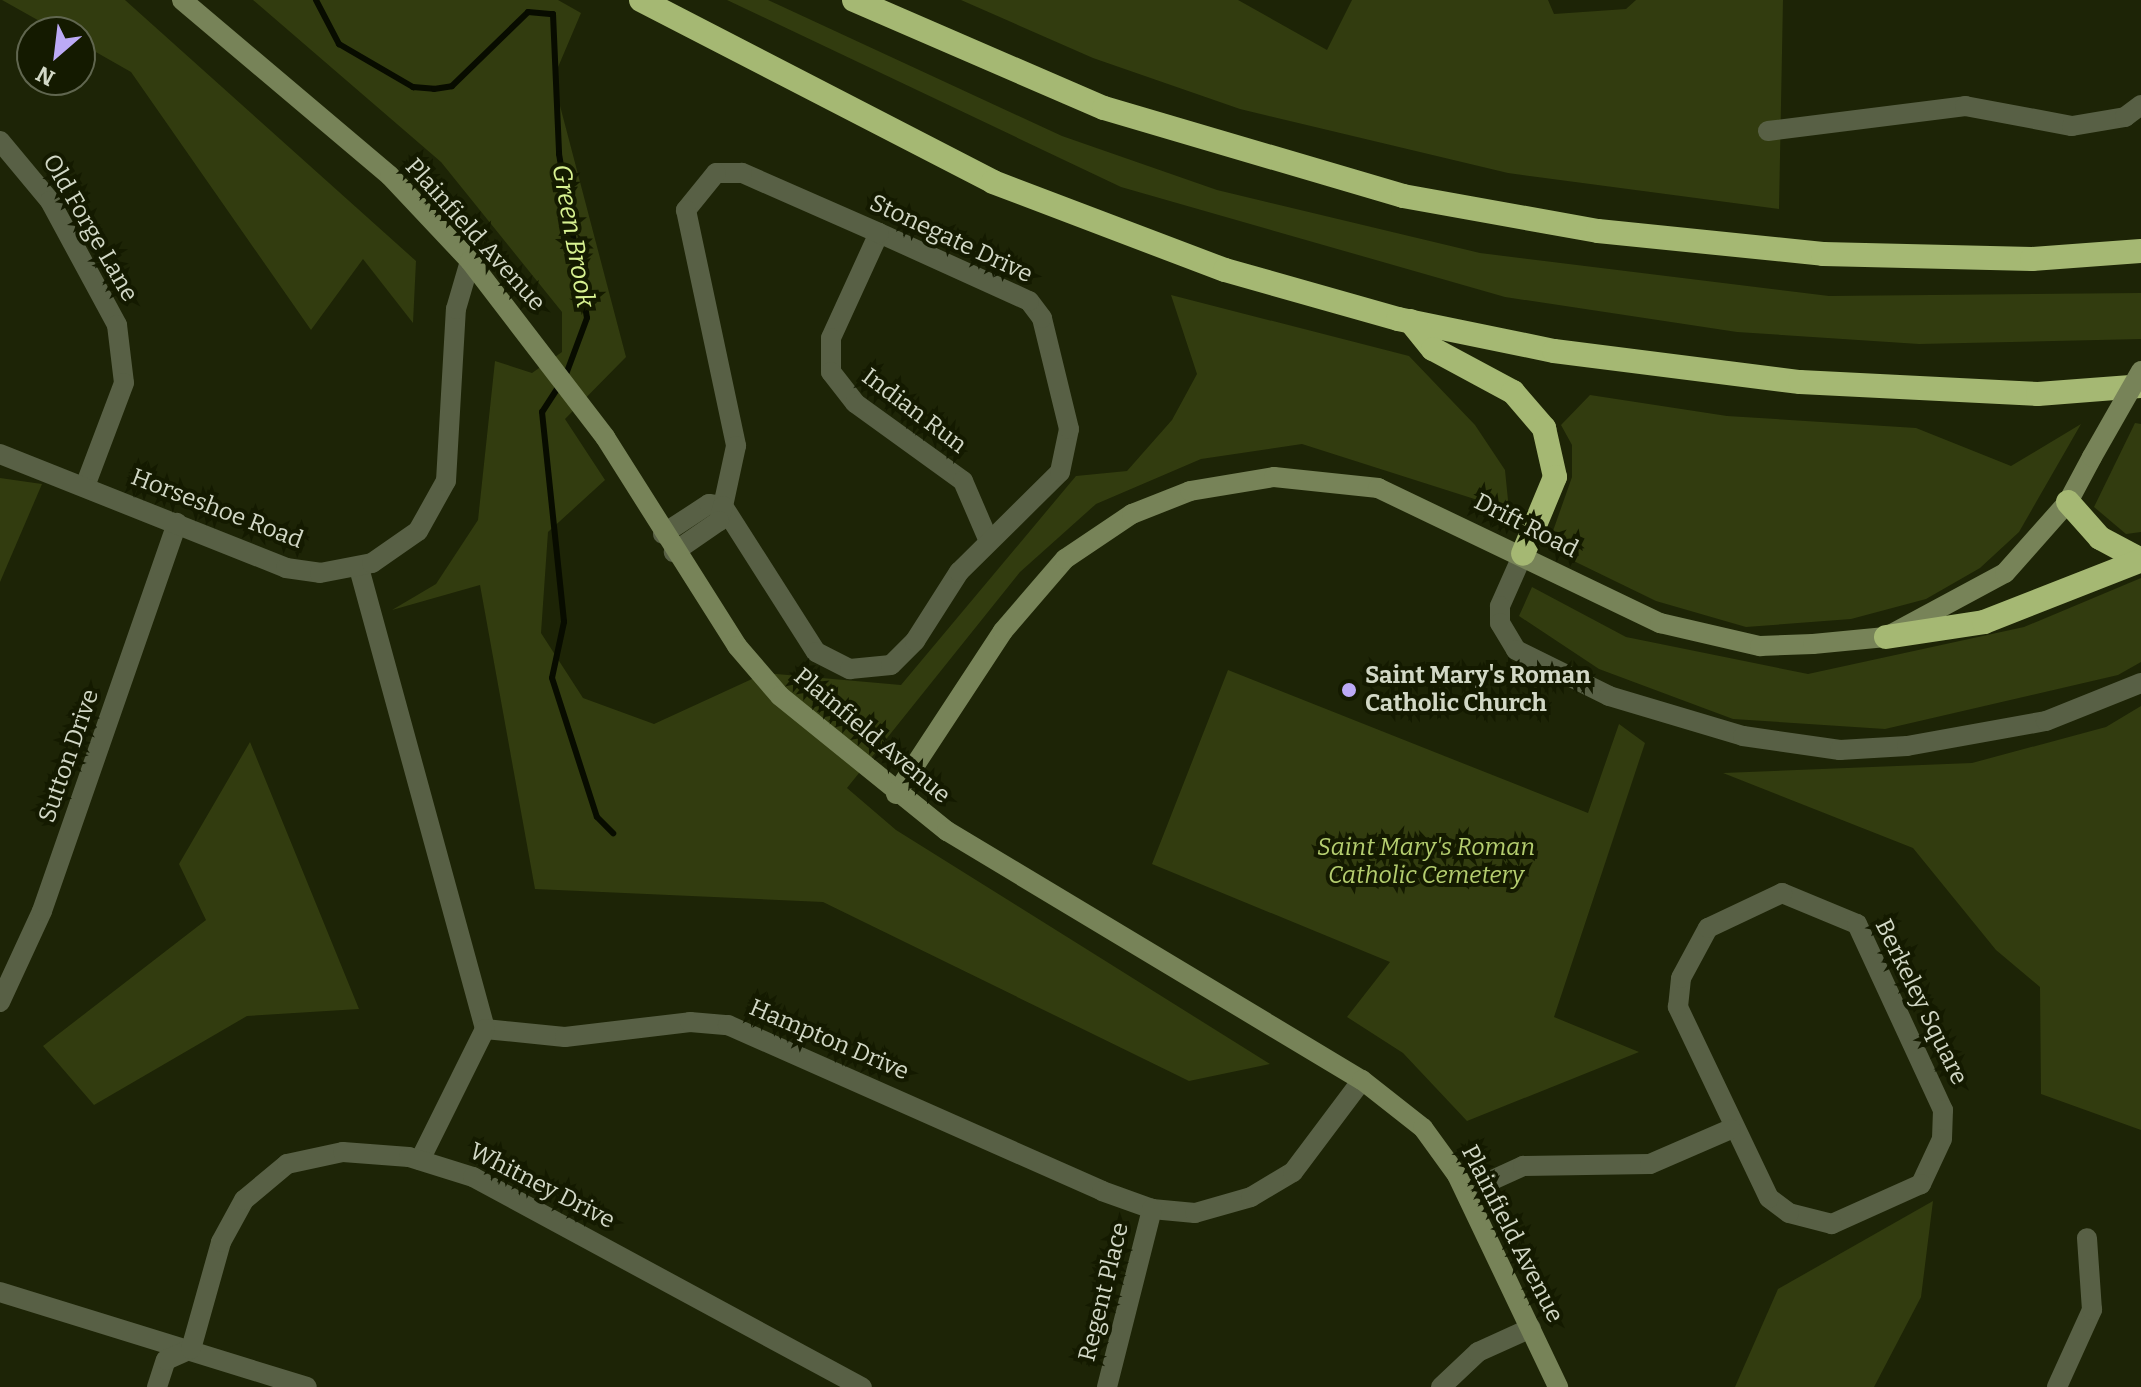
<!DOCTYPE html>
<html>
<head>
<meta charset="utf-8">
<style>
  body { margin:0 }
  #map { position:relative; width:2141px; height:1387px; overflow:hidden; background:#1d2406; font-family:Bitter,serif }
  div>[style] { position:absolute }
  .green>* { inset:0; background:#323c0f }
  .stream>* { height:6px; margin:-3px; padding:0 3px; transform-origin:3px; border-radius:3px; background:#080c00 }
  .minor>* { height:20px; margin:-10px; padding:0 10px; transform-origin:10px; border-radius:10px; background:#586045 }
  .tertiary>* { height:20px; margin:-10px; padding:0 10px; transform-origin:10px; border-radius:10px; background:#586045 }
  .secondary>* { height:20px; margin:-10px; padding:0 10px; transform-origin:10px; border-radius:10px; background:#778358 }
  .motorway>* { height:24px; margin:-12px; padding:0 12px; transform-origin:12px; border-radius:12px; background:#a5b873 }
  .secondary-bridge>* { height:20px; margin:-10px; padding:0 10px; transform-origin:10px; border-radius:10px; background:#778358 }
  .dots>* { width:22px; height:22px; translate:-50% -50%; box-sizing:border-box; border:4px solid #141a00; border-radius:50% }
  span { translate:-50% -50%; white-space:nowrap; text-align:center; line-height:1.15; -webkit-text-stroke:8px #141a00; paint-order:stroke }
  .street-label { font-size:24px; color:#d2d8c6 }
  .poi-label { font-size:24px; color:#d2d8c6; font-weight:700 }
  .left { translate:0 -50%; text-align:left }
  .park-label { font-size:24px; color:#b5ce6f; font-style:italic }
  .water-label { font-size:26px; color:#d8f291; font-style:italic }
  .north { position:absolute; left:16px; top:16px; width:80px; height:80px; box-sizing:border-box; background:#141a00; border:2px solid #60664f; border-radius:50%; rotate:208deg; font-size:22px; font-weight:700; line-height:32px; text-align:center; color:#d2d8c6 }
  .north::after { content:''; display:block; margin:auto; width:28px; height:36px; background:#bcaaf6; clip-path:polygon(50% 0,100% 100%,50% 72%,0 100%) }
</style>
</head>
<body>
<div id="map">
  <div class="green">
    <i style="clip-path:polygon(2px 0,125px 0,416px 261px,413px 323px,363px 259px,311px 330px,131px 72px,80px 43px,80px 32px,59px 32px)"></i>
    <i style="clip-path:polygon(253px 0,558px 0,581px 13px,553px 79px,626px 357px,565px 419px,605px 480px,548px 532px,541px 633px,583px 698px,654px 724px,765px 673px,901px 685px,1076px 476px,1127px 471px,1172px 420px,1197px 374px,1171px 295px,1409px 356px,1475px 425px,1505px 470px,1509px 510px,1302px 444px,1201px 459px,1096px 504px,1020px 572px,847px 788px,896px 830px,1270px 1064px,1189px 1081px,823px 902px,535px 889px,480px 585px,392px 610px,436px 584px,478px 520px,495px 361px,532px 373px,562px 352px,562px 312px,441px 162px)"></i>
    <i style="clip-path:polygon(727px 0,768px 0,1062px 136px,1217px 190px,1480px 253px,1829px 296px,2141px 293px,2141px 339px,1919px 344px,1737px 332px,1505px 297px,1121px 187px)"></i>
    <i style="clip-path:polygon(961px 0,1238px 0,1327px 50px,1352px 0,1548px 0,1554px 14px,1626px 9px,1636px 0,1783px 0,1779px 209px,1508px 173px,1240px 109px,1093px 58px)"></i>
    <i style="clip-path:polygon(1590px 395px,1727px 416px,1916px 428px,2011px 466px,2081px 424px,2019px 532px,1980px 568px,1926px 599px,1851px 619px,1746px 627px,1656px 601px,1547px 548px,1572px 477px,1572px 445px,1561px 425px)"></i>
    <i style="clip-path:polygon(2135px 423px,2141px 424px,2141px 532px,2126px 534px,2094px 507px)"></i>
    <i style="clip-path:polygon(0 478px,42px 484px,0 582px)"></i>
    <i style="clip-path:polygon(2141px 578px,2141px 662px,2118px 675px,1885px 729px,1733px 719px,1599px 669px,1519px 616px,1532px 587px,1626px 637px,1808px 674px,2024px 627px)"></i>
    <i style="clip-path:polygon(1228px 670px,1588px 813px,1619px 724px,1645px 743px,1554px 1017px,1639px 1052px,1467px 1121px,1403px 1053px,1347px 1017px,1390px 962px,1152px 864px)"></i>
    <i style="clip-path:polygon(2141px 706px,2141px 1130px,2041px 1094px,2040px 987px,1996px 950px,1913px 848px,1723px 773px,1972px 763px,2106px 727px)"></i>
    <i style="clip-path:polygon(250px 742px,359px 1009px,247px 1016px,94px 1105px,43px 1046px,206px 920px,179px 864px)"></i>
    <i style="clip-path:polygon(1933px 1201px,1921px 1297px,1874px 1387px,1735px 1387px,1778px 1289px)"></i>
  </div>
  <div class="stream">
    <i style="left:316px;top:0;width:50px;rotate:62.4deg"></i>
    <i style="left:339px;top:44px;width:86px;rotate:30.2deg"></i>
    <i style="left:413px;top:87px;width:21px;rotate:5deg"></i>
    <i style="left:434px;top:89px;width:18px;rotate:-9deg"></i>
    <i style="left:452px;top:86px;width:106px;rotate:-44.2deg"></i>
    <i style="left:528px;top:12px;width:25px;rotate:5deg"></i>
    <i style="left:553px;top:14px;width:140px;rotate:87.5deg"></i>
    <i style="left:559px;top:154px;width:166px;rotate:80.3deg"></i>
    <i style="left:587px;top:318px;width:63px;rotate:110.4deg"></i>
    <i style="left:559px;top:386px;width:31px;rotate:123deg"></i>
    <i style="left:542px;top:412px;width:211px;rotate:84deg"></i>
    <i style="left:564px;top:622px;width:57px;rotate:102.1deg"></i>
    <i style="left:552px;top:678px;width:146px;rotate:72.1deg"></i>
    <i style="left:597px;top:817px;width:23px;rotate:45deg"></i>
  </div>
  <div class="minor">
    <i style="left:1768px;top:131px;width:199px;rotate:-7.2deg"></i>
    <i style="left:1965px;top:106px;width:109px;rotate:10.6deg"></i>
    <i style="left:2072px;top:126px;width:54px;rotate:-9.6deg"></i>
    <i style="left:2125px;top:117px;width:20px;rotate:-37deg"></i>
    <i style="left:0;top:141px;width:78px;rotate:50.2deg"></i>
    <i style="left:50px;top:201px;width:141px;rotate:61.6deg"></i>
    <i style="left:117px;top:325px;width:58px;rotate:83.1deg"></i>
    <i style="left:124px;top:383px;width:110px;rotate:110.7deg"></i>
    <i style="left:879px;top:233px;width:115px;rotate:114.6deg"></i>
    <i style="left:831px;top:338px;width:34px;rotate:90deg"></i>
    <i style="left:831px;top:372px;width:39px;rotate:52deg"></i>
    <i style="left:855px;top:403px;width:133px;rotate:35.8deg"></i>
    <i style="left:963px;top:481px;width:63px;rotate:66.7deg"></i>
    <i style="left:663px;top:534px;width:55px;rotate:-33.1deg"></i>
    <i style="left:709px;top:504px;width:14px;rotate:8deg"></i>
    <i style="left:723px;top:506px;width:173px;rotate:57.5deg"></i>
    <i style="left:816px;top:652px;width:38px;rotate:27deg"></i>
    <i style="left:850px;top:669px;width:41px;rotate:-5.6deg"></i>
    <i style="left:891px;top:665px;width:34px;rotate:-45deg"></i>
    <i style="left:915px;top:641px;width:82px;rotate:-57.5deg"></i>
    <i style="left:959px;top:572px;width:142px;rotate:-44.7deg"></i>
    <i style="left:1060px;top:472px;width:44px;rotate:-78.2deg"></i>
    <i style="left:1069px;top:429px;width:114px;rotate:-103.7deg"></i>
    <i style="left:1042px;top:318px;width:21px;rotate:-127deg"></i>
    <i style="left:1029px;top:301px;width:165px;rotate:-155.6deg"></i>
    <i style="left:879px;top:233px;width:150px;rotate:-156.3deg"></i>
    <i style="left:742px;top:173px;width:26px;rotate:180deg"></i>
    <i style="left:716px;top:173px;width:48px;rotate:129deg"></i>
    <i style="left:686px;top:210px;width:241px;rotate:78deg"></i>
    <i style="left:736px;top:446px;width:61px;rotate:102.2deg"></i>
    <i style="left:723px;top:506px;width:16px;rotate:105deg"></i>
    <i style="left:719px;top:521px;width:55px;rotate:145.4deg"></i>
    <i style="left:1523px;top:554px;width:57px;rotate:113.9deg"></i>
    <i style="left:1500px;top:606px;width:17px;rotate:90deg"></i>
    <i style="left:1500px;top:623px;width:31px;rotate:59deg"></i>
    <i style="left:1516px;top:650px;width:104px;rotate:26.3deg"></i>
    <i style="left:1609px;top:696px;width:140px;rotate:16.6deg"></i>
    <i style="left:1743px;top:736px;width:98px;rotate:8.2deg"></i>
    <i style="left:1840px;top:750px;width:67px;rotate:-3.4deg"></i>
    <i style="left:1907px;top:746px;width:141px;rotate:-10.2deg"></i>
    <i style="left:2046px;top:721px;width:102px;rotate:-21.8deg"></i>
    <i style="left:359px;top:568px;width:478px;rotate:74.7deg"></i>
    <i style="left:485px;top:1029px;width:80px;rotate:5.7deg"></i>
    <i style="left:565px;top:1037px;width:126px;rotate:-6.8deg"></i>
    <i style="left:690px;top:1022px;width:38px;rotate:5deg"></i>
    <i style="left:728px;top:1025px;width:409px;rotate:23.9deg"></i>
    <i style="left:1102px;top:1191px;width:53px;rotate:19.8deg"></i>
    <i style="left:1152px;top:1209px;width:43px;rotate:5.3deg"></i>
    <i style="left:1195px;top:1213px;width:58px;rotate:-15.9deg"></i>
    <i style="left:1251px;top:1197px;width:49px;rotate:-30.8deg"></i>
    <i style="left:1293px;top:1172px;width:115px;rotate:-53.1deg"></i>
    <i style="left:1782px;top:893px;width:81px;rotate:22.5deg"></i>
    <i style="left:1857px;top:924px;width:205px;rotate:65.2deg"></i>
    <i style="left:1943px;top:1110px;width:29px;rotate:92deg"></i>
    <i style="left:1942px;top:1139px;width:50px;rotate:115deg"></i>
    <i style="left:1921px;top:1184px;width:98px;rotate:155.8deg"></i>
    <i style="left:1832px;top:1224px;width:44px;rotate:-165.7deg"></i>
    <i style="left:1789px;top:1213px;width:25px;rotate:-143deg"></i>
    <i style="left:1769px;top:1198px;width:212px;rotate:-115.5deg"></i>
    <i style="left:1678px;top:1007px;width:29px;rotate:-84deg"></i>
    <i style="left:1681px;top:978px;width:57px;rotate:-61.6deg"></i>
    <i style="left:1708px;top:928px;width:82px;rotate:-25.3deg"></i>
    <i style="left:0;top:1002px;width:100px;rotate:-65.2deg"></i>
    <i style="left:42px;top:911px;width:411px;rotate:-70.8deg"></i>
    <i style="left:420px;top:1160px;width:146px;rotate:-63.6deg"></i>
    <i style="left:1466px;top:1192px;width:63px;rotate:-24.5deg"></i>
    <i style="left:1523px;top:1166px;width:127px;rotate:-0.9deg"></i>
    <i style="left:1650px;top:1164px;width:88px;rotate:-23.4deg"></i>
    <i style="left:0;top:1292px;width:321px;rotate:17.2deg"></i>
    <i style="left:157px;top:1387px;width:28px;rotate:-72deg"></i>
    <i style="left:166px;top:1360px;width:27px;rotate:-24deg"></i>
    <i style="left:191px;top:1349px;width:111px;rotate:-74.3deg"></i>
    <i style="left:221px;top:1242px;width:48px;rotate:-61.3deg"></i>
    <i style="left:244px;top:1200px;width:56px;rotate:-39.9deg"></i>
    <i style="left:287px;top:1164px;width:57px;rotate:-12.1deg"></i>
    <i style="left:343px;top:1152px;width:66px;rotate:4.3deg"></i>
    <i style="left:409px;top:1157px;width:67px;rotate:17.4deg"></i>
    <i style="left:473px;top:1177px;width:442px;rotate:28.4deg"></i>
    <i style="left:1107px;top:1387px;width:184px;rotate:-75.8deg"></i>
    <i style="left:1441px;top:1387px;width:51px;rotate:-43.4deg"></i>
    <i style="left:1478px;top:1352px;width:58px;rotate:-24.4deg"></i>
    <i style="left:2057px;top:1387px;width:85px;rotate:-65.6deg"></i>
    <i style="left:2092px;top:1310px;width:72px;rotate:-94deg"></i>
  </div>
  <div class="tertiary">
    <i style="left:0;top:454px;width:308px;rotate:21.7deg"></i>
    <i style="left:286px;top:568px;width:34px;rotate:8deg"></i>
    <i style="left:320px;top:573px;width:53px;rotate:-10.9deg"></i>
    <i style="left:372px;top:563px;width:56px;rotate:-34.8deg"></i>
    <i style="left:418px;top:531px;width:57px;rotate:-60.8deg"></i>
    <i style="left:446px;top:481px;width:172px;rotate:-86.7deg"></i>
    <i style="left:456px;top:309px;width:50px;rotate:-73.7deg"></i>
  </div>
  <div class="secondary">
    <i style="left:182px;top:0;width:272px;rotate:40.2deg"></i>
    <i style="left:390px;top:176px;width:117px;rotate:46.7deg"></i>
    <i style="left:470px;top:261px;width:222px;rotate:52.5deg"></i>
    <i style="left:605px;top:437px;width:247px;rotate:57.7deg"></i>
    <i style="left:737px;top:646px;width:66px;rotate:49.3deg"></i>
    <i style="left:780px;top:696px;width:215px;rotate:39deg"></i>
    <i style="left:947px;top:831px;width:484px;rotate:31deg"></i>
    <i style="left:1362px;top:1080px;width:78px;rotate:38.2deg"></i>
    <i style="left:1423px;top:1128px;width:58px;rotate:54.1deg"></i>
    <i style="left:1457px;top:1175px;width:235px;rotate:64.5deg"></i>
    <i style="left:896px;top:794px;width:195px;rotate:-56.7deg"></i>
    <i style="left:1003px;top:631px;width:95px;rotate:-49.3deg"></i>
    <i style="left:1065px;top:559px;width:81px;rotate:-33.9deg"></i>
    <i style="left:1132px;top:514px;width:62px;rotate:-21.6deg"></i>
    <i style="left:1190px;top:491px;width:85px;rotate:-9.5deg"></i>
    <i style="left:1274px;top:477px;width:105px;rotate:6deg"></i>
    <i style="left:1378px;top:488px;width:313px;rotate:25.6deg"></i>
    <i style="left:1660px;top:623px;width:103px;rotate:13deg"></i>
    <i style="left:1760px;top:646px;width:53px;rotate:-2.2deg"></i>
    <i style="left:1813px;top:644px;width:73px;rotate:-5.5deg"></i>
    <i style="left:1886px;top:637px;width:135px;rotate:-28.3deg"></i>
    <i style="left:2005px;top:573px;width:95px;rotate:-48.4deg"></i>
    <i style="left:2068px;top:502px;width:51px;rotate:-61.9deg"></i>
  </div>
  <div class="motorway">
    <i style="left:641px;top:0;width:396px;rotate:27.3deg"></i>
    <i style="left:993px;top:182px;width:248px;rotate:20.8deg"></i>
    <i style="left:1225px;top:270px;width:180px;rotate:15.8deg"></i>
    <i style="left:1398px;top:319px;width:159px;rotate:11.6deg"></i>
    <i style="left:1554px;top:351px;width:248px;rotate:7.2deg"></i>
    <i style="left:1800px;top:382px;width:238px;rotate:2.9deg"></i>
    <i style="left:2038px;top:394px;width:103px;rotate:-4.4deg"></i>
    <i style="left:854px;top:0;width:272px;rotate:23.4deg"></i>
    <i style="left:1104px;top:108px;width:312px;rotate:16.4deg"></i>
    <i style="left:1403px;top:196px;width:198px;rotate:10.2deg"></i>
    <i style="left:1598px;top:231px;width:226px;rotate:5.8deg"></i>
    <i style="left:1823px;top:254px;width:209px;rotate:1.4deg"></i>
    <i style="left:2032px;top:259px;width:109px;rotate:-4.2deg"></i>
    <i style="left:1410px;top:321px;width:36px;rotate:51deg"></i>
    <i style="left:1433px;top:349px;width:91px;rotate:28.3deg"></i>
    <i style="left:1513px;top:392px;width:48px;rotate:49.3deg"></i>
    <i style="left:1544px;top:428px;width:50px;rotate:77.3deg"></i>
    <i style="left:1555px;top:477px;width:83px;rotate:112.6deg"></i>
    <i style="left:2068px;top:502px;width:48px;rotate:48.4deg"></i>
    <i style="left:2100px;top:538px;width:47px;rotate:28.2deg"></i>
    <i style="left:1886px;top:637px;width:99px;rotate:-8.7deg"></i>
    <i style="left:1984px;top:622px;width:168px;rotate:-21.4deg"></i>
  </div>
  <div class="secondary-bridge">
    <i style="left:2092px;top:457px;width:99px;rotate:-60.3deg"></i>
  </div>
  <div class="dots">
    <i style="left:1349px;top:690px;background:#bcaaf6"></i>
  </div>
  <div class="street-label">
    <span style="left:90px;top:228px;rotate:60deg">Old Forge Lane</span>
    <span style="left:475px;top:235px;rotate:48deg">Plainfield Avenue</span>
    <span style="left:951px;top:239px;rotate:25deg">Stonegate Drive</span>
    <span style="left:914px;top:411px;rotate:37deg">Indian Run</span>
    <span style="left:217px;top:509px;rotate:21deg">Horseshoe Road</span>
    <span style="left:1526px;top:526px;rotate:27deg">Drift Road</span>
    <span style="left:872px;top:736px;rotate:40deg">Plainfield Avenue</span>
    <span style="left:69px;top:756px;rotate:-71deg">Sutton Drive</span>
    <span style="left:1921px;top:1002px;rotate:64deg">Berkeley Square</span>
    <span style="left:829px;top:1040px;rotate:23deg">Hampton Drive</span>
    <span style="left:542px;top:1186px;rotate:27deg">Whitney Drive</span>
    <span style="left:1512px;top:1234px;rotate:63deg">Plainfield Avenue</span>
    <span style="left:1104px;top:1292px;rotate:-76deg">Regent Place</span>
  </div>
  <div class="poi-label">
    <span class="left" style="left:1365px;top:690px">Saint Mary's Roman<br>Catholic Church</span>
  </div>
  <div class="park-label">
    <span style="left:1426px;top:862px">Saint Mary's Roman<br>Catholic Cemetery</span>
  </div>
  <div class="water-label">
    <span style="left:573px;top:236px;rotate:80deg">Green Brook</span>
  </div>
  <div class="north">N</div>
</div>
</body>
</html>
